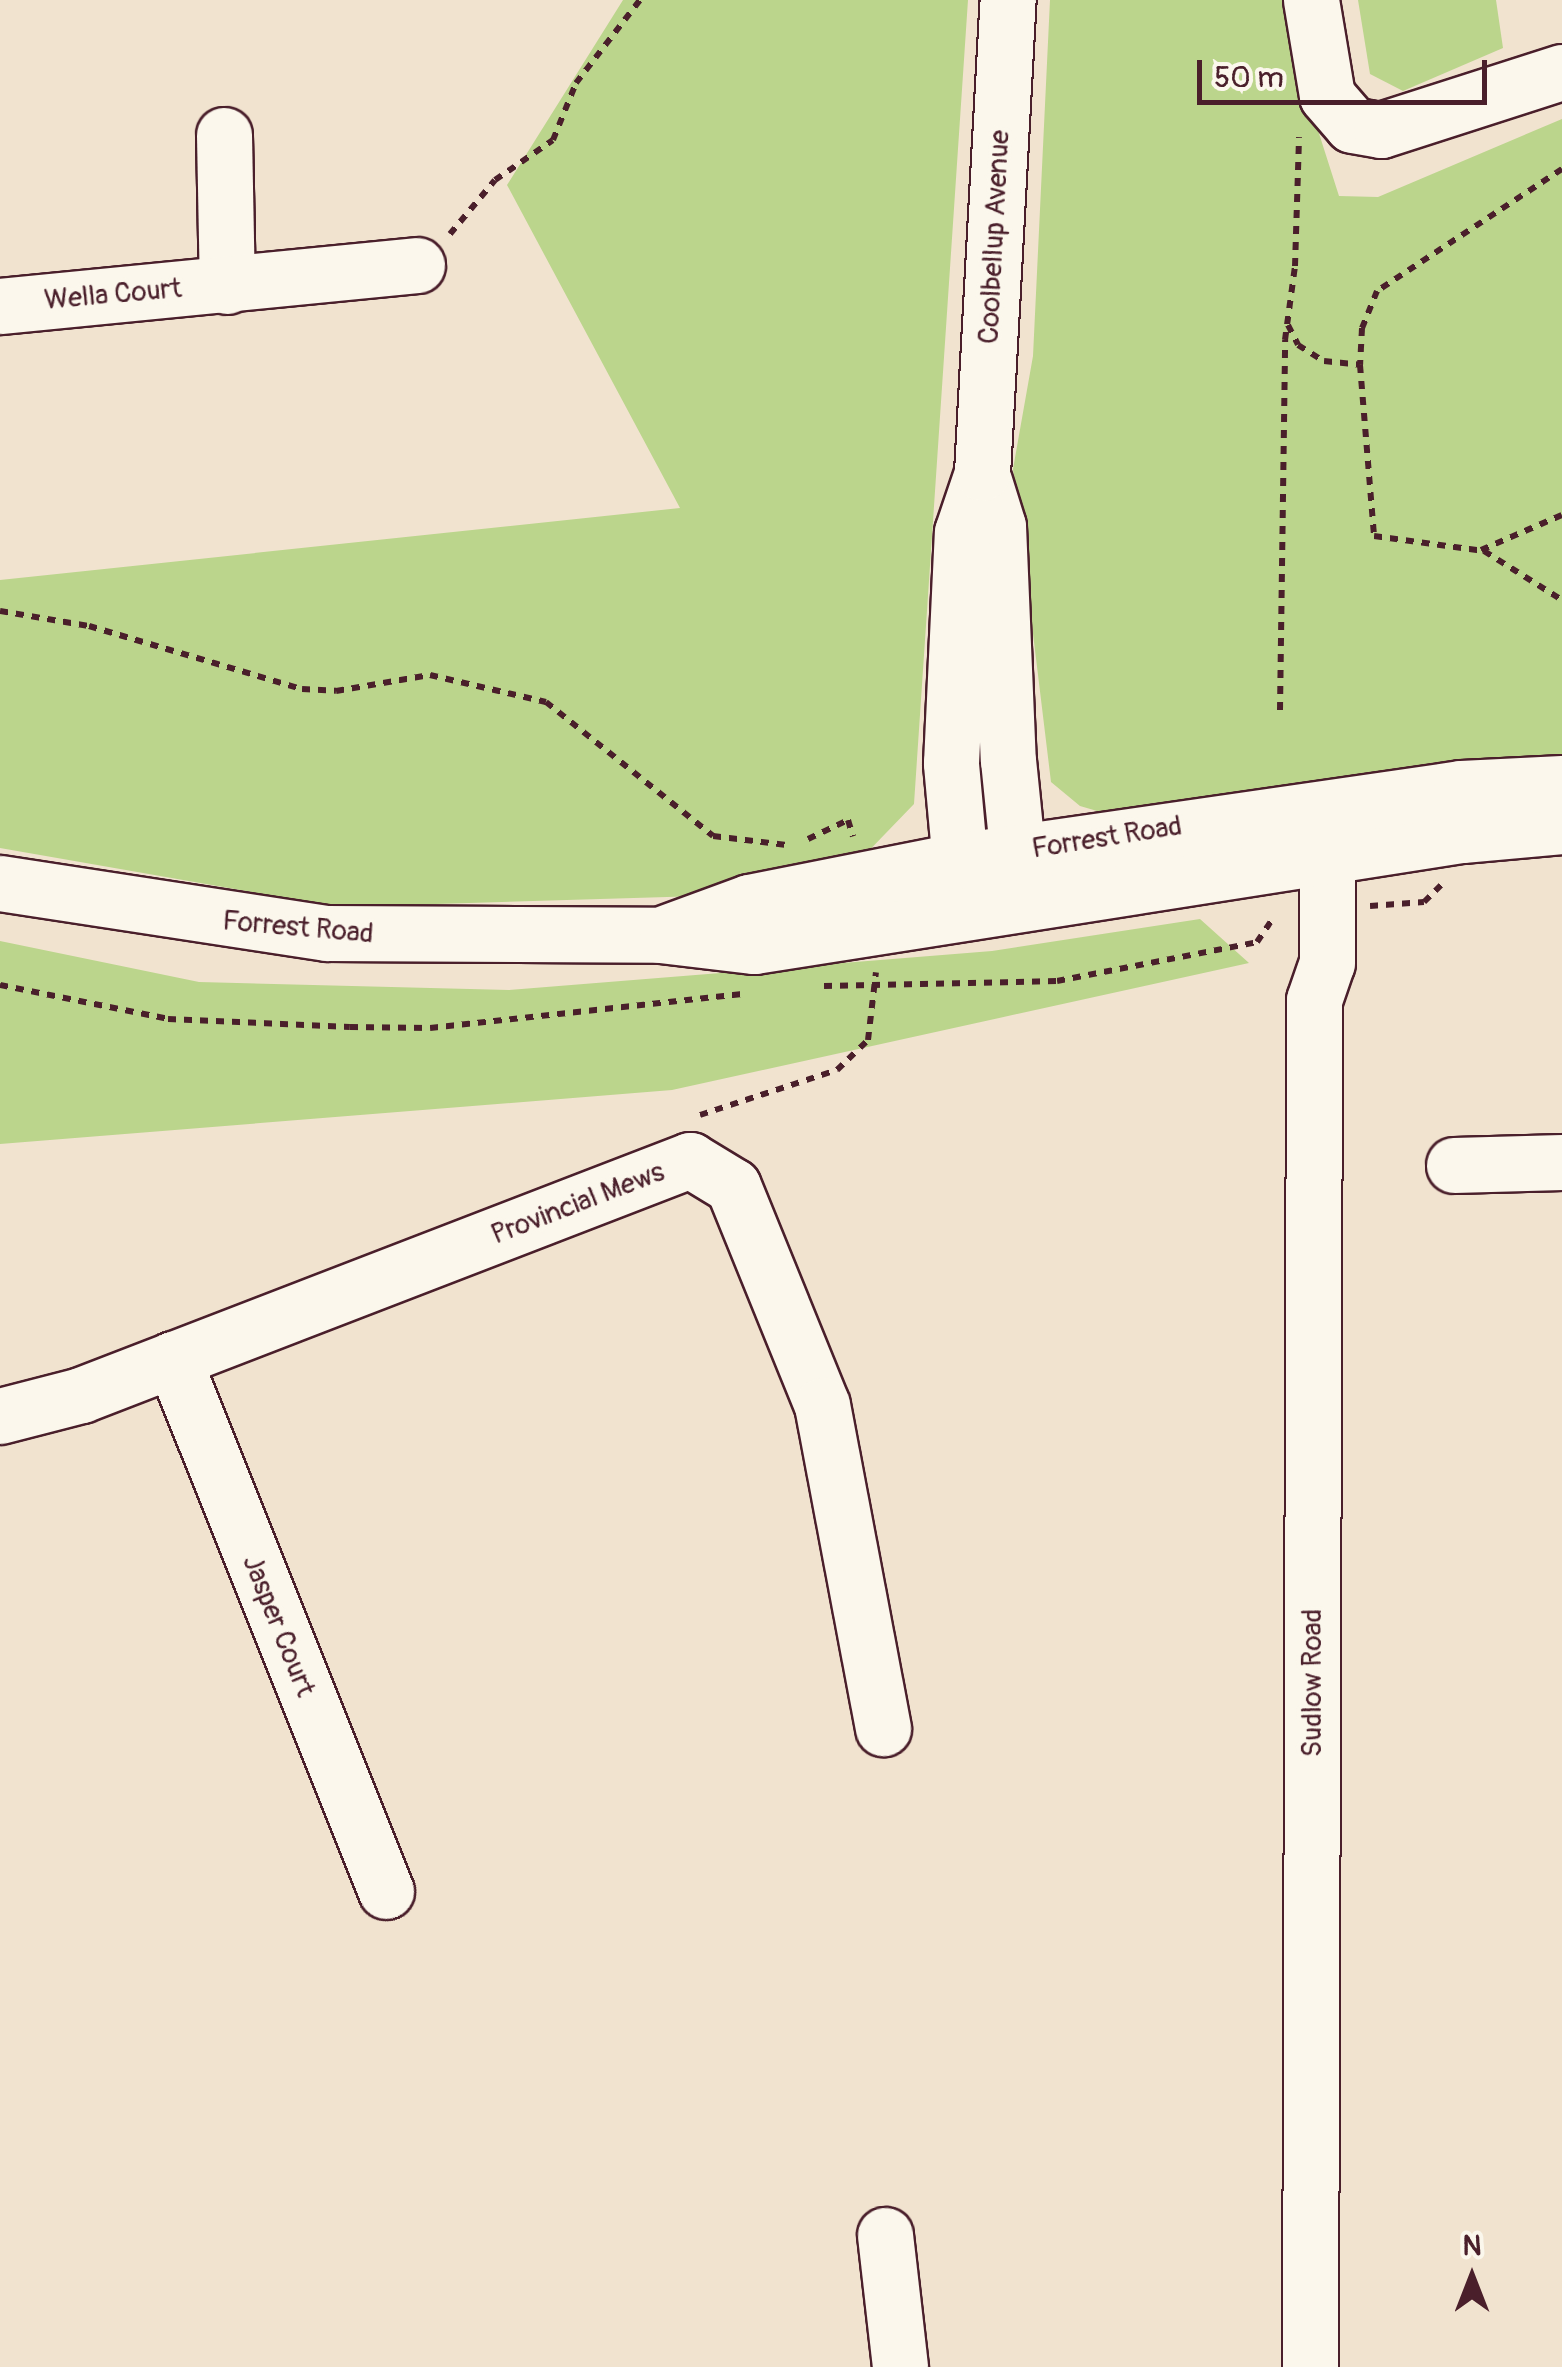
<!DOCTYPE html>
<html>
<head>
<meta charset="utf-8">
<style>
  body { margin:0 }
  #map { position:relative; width:1562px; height:2367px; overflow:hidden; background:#f1e3cf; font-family:Pangolin,sans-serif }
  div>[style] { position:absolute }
  .green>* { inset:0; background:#bbd58c }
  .path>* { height:6px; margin-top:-3px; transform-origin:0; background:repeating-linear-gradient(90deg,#4a1f2b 0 8px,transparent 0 16px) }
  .roads { filter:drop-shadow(2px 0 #4a1f2b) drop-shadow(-2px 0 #4a1f2b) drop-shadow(0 2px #4a1f2b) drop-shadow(0 -2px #4a1f2b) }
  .minor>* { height:55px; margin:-27.5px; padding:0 27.5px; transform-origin:27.5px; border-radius:27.5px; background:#fbf7ec }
  .major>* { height:55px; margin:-27.5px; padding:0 27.5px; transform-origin:27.5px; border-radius:27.5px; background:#fbf7ec }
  span { translate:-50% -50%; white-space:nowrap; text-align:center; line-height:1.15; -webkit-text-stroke:8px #fbf7ec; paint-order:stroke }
  .street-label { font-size:28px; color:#4a1f2b }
  .north { position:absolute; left:1422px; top:2227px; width:100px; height:100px; -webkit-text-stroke:8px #fbf7ec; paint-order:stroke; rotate:0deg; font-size:28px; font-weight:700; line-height:40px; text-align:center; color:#4a1f2b }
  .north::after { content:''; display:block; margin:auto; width:35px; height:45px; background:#4a1f2b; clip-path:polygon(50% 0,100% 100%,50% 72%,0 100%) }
  .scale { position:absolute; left:1197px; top:60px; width:290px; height:45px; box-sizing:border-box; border:5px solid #4a1f2b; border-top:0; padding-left:12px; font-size:30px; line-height:35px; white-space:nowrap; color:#4a1f2b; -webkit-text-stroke:8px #fbf7ec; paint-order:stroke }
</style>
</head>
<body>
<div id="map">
  <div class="green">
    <i style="clip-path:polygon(623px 0,968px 0,914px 804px,857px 863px,701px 896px,337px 907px,0 848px,0 580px,680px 508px,507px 185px)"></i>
    <i style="clip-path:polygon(1050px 0,1297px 0,1316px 124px,1339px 196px,1378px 197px,1562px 119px,1562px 763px,1128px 820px,1080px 806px,1051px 782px,1013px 469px,1033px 356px)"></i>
    <i style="clip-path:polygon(1358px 0,1496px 0,1503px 48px,1403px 91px,1370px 74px)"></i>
    <i style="clip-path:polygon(1200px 919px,1249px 963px,672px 1090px,0 1144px,0 941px,199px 982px,509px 990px,992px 951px)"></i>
  </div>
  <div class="path">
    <i style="left:1562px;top:169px;width:222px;rotate:146.6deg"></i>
    <i style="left:1377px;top:291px;width:40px;rotate:112deg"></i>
    <i style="left:1362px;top:328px;width:37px;rotate:93deg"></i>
    <i style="left:1360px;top:365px;width:172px;rotate:85.3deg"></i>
    <i style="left:1374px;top:536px;width:111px;rotate:7.8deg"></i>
    <i style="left:1484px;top:551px;width:92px;rotate:32.1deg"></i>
    <i style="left:450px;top:234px;width:70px;rotate:-50.2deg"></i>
    <i style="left:495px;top:180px;width:70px;rotate:-34.6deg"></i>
    <i style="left:553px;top:140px;width:61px;rotate:-68deg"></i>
    <i style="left:576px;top:83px;width:105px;rotate:-52.4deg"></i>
    <i style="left:1288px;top:325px;width:22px;rotate:63deg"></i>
    <i style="left:1298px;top:345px;width:31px;rotate:32deg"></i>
    <i style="left:1324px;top:361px;width:36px;rotate:6deg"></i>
    <i style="left:1481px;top:550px;width:88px;rotate:-23.4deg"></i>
    <i style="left:0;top:611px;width:90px;rotate:9.6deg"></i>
    <i style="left:89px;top:626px;width:222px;rotate:16.5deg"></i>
    <i style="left:302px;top:689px;width:34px;rotate:3deg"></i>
    <i style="left:336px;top:691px;width:95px;rotate:-9.7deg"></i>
    <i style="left:430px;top:675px;width:119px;rotate:13.1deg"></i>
    <i style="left:546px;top:702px;width:214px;rotate:38.7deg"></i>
    <i style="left:713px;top:836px;width:74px;rotate:7deg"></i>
    <i style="left:1280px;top:710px;width:370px;rotate:-89.2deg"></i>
    <i style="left:1285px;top:340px;width:75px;rotate:-82.3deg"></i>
    <i style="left:1295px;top:266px;width:129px;rotate:-88.2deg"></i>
    <i style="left:808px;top:839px;width:44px;rotate:-25.4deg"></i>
    <i style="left:848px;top:820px;width:17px;rotate:73deg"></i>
    <i style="left:1370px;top:906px;width:54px;rotate:-4.2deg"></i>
    <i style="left:1424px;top:902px;width:24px;rotate:-45deg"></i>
    <i style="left:0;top:985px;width:171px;rotate:11.4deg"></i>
    <i style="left:168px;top:1019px;width:182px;rotate:2.5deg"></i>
    <i style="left:350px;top:1027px;width:80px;rotate:0.7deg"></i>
    <i style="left:430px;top:1028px;width:314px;rotate:-6.2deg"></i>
    <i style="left:824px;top:986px;width:233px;rotate:-1.2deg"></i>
    <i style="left:1057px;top:981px;width:204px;rotate:-11deg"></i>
    <i style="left:1257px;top:942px;width:27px;rotate:-56deg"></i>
    <i style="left:700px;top:1115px;width:144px;rotate:-18.2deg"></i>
    <i style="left:837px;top:1070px;width:43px;rotate:-44.1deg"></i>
    <i style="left:868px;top:1040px;width:68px;rotate:-83.3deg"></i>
  </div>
  <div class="roads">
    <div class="minor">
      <i style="left:1311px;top:0;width:97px;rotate:80.5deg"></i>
      <i style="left:1327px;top:96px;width:38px;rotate:49deg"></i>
      <i style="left:1352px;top:125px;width:29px;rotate:10deg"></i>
      <i style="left:1381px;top:130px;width:190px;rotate:-17.8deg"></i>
      <i style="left:224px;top:135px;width:151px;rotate:88.9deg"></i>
      <i style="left:0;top:306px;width:419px;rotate:-5.6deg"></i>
      <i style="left:984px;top:481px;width:47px;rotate:72.7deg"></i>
      <i style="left:998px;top:526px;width:234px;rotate:87.6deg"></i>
      <i style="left:1008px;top:760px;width:138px;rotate:84.2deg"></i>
      <i style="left:964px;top:907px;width:145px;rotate:-95.2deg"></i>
      <i style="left:951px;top:763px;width:231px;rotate:-87.3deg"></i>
      <i style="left:962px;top:532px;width:62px;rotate:-71.3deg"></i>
      <i style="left:982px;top:473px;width:474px;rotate:-86.9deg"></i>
      <i style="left:1454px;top:1165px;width:108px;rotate:-1.6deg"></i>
      <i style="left:173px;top:1359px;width:573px;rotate:68.18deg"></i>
      <i style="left:0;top:1416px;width:84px;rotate:-14.5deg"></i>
      <i style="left:81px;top:1395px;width:653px;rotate:-21.1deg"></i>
      <i style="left:690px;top:1160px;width:50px;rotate:31.2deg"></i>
      <i style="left:733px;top:1186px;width:236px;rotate:67.9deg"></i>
      <i style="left:822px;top:1405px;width:329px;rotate:79.3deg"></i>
      <i style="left:885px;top:2235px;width:133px;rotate:83.5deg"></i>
      <i style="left:1310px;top:2367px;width:1367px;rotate:-89.83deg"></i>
      <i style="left:1314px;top:1000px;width:39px;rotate:-71deg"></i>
      <i style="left:1327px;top:963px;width:154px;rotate:-90deg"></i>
    </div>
    <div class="major">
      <i style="left:0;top:883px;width:330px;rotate:8.7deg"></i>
      <i style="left:326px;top:933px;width:334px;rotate:0.3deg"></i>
      <i style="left:660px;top:935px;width:95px;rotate:6.7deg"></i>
      <i style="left:754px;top:946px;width:717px;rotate:-8.91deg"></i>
      <i style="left:1462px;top:835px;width:100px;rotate:-5.1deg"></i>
      <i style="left:667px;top:932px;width:87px;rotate:-20.1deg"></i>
      <i style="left:749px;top:902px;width:212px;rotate:-11.2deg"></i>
      <i style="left:957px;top:861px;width:509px;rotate:-8.24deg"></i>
      <i style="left:1461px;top:788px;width:101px;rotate:-2.8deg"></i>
    </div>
  </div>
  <div class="street-label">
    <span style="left:995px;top:237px;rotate:-87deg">Coolbellup Avenue</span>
    <span style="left:113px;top:295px;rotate:-5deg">Wella Court</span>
    <span style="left:1107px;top:838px;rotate:-9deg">Forrest Road</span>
    <span style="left:298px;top:928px;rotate:5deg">Forrest Road</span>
    <span style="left:578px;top:1204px;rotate:-21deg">Provincial Mews</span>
    <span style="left:278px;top:1626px;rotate:68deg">Jasper Court</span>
    <span style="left:1313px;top:1683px;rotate:-90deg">Sudlow Road</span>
  </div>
  <div class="north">N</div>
  <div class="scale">50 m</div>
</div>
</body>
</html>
